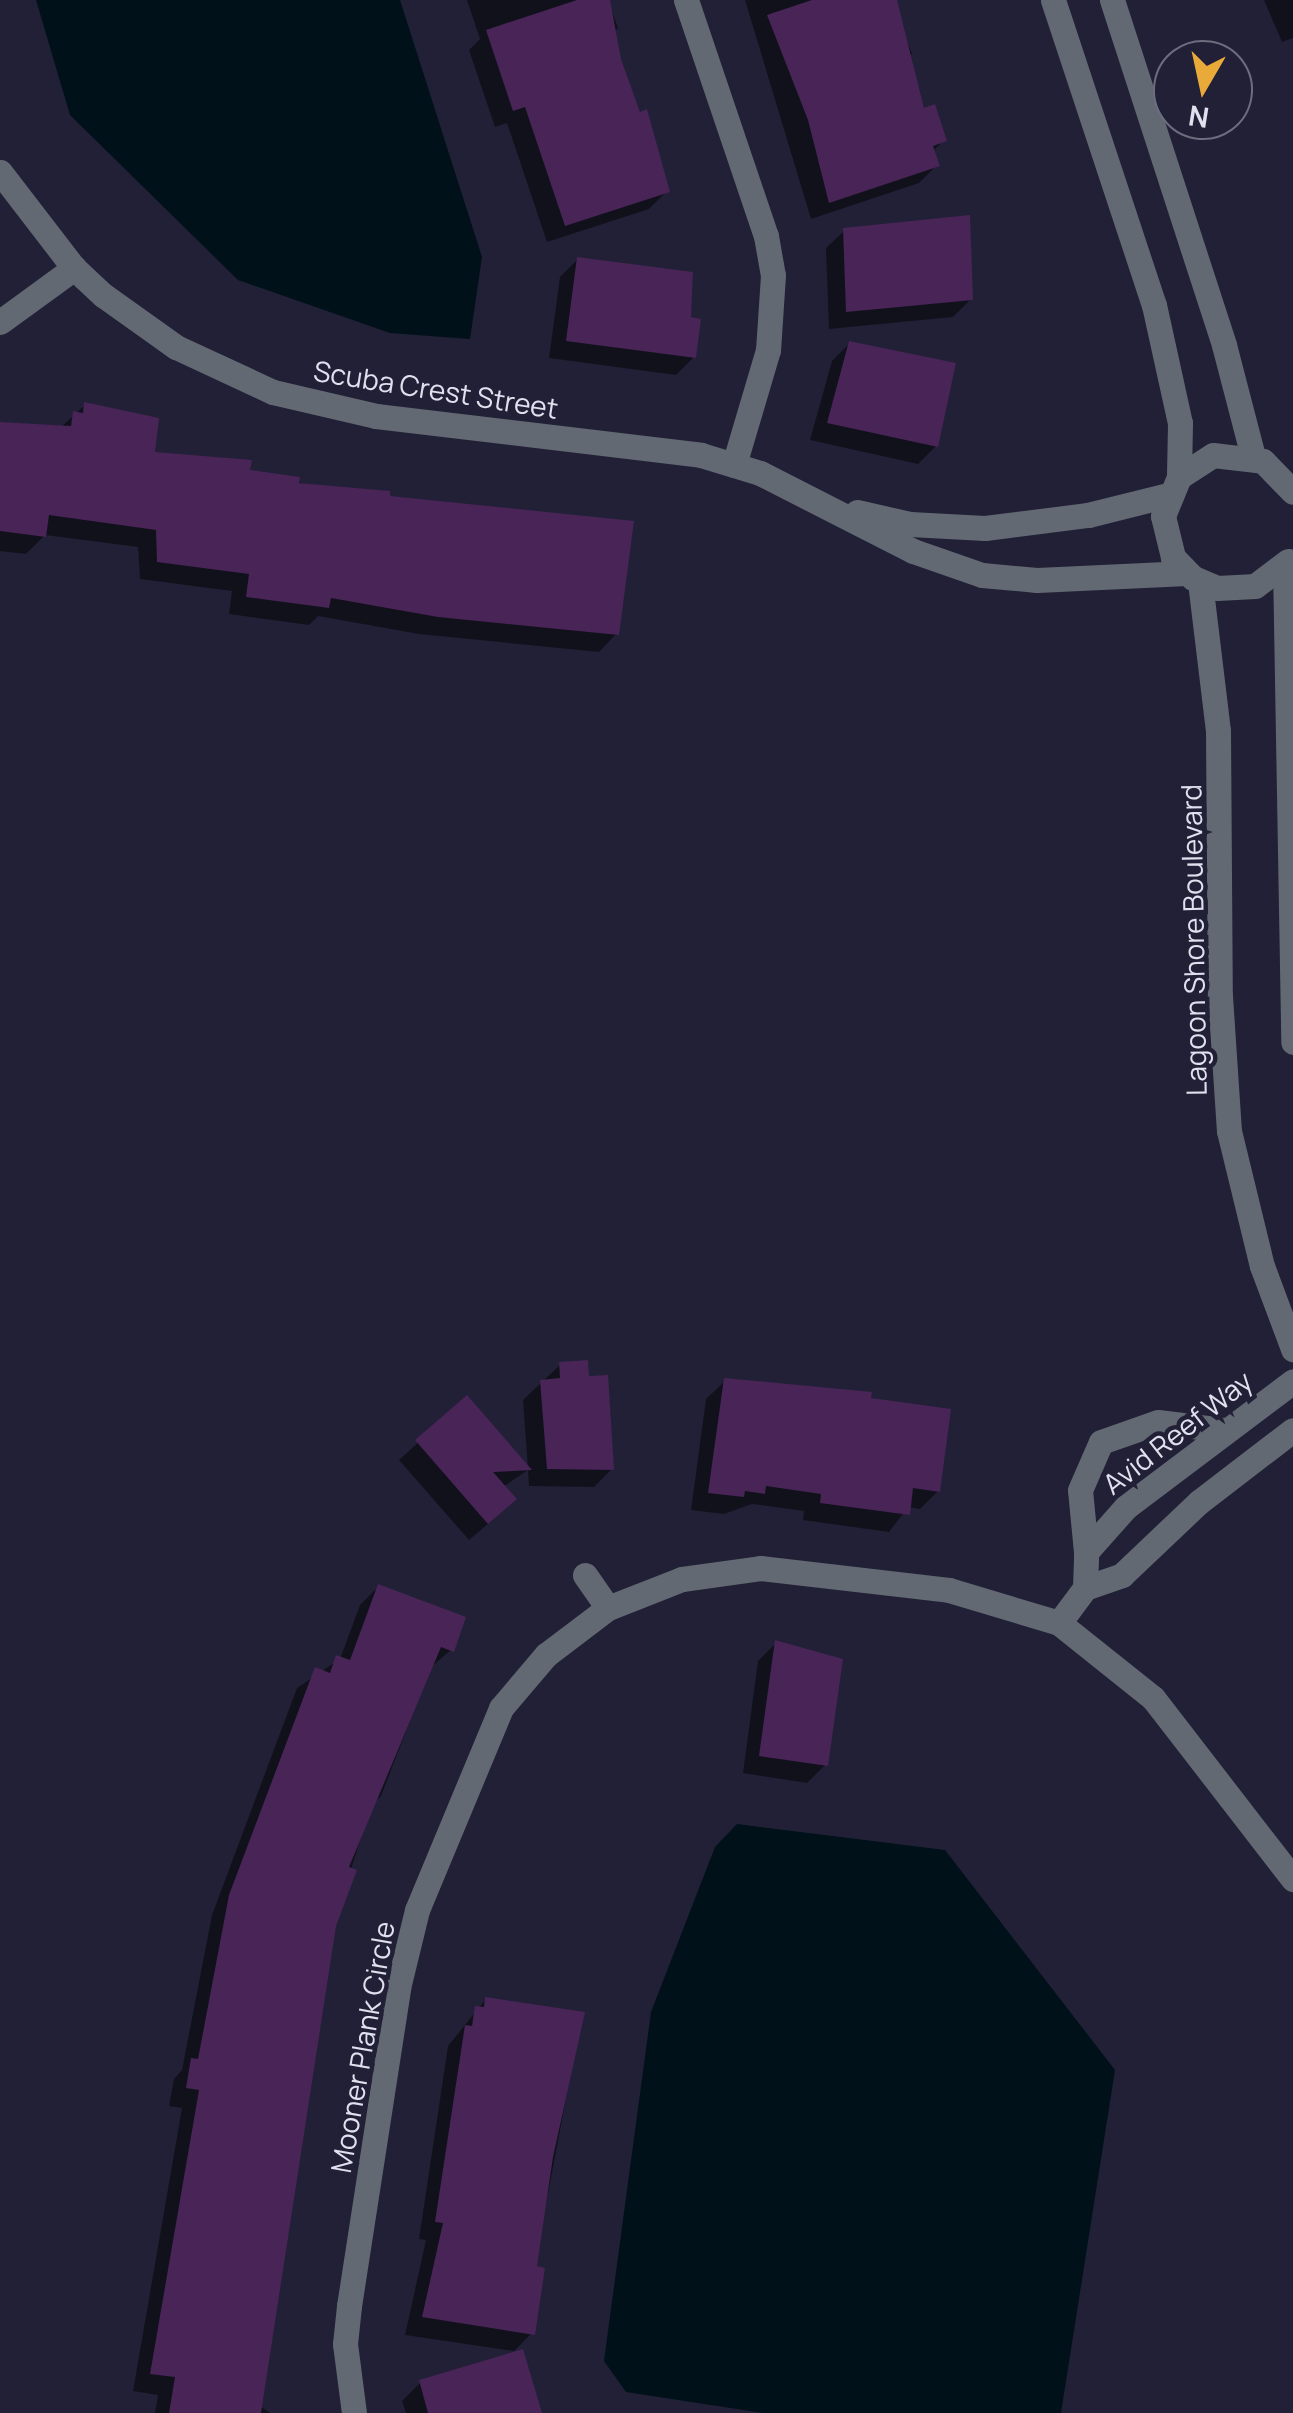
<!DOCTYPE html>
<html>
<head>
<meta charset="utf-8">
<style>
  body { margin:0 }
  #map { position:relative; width:1293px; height:2413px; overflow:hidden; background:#212036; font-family:Manrope,sans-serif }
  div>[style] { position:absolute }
  .water>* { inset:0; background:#00111a }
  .shadow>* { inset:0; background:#0007 }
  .building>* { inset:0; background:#482457 }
  .minor>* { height:25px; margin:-12.5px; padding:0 12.5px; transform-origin:12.5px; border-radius:12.5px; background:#626973 }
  span { translate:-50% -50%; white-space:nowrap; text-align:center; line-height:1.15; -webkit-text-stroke:9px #212036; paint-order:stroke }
  .street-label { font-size:28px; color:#e0e1ef }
  .north { position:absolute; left:1153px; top:40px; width:100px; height:100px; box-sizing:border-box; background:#212036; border:2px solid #6d6d80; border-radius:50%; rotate:189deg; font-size:28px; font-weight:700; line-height:40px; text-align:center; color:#e0e1ef }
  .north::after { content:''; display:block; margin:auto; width:35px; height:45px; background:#eaaa39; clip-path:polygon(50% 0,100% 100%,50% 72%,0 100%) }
</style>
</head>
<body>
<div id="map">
  <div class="water">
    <i style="clip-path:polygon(36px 0,400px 0,482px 257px,470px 339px,390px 333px,238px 280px,70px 115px)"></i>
    <i style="clip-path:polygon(737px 1824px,945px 1850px,1115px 2070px,1061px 2413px,763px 2413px,626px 2392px,604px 2361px,651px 2012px,715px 1847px)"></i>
  </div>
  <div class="shadow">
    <i style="clip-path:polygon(467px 0,608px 0,618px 28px,612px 34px,667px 191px,649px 209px,547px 242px,507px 123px,495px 127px,469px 50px,480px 39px)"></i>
    <i style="clip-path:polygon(745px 0,891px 0,912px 54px,906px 61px,922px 111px,944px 140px,932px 152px,937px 165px,919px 183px,811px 219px)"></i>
    <i style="clip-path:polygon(1264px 0,1293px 0,1293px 38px,1282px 42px)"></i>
    <i style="clip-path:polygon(845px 230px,971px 299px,953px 317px,829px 329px,826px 248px)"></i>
    <i style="clip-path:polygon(578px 259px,689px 319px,694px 357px,676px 375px,549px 358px,560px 277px)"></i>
    <i style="clip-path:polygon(850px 343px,936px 446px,918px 464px,810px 440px,832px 361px)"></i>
    <i style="clip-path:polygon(85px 405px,152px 455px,387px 499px,617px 633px,599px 652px,419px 634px,318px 616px,309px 625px,229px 614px,232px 591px,140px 579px,138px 547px,45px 535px,26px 554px,0 551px,0 423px,61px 427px)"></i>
    <i style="clip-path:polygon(560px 1365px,587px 1379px,612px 1469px,594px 1487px,529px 1486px,528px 1470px,503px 1487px,496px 1517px,469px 1540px,399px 1460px,466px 1399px,528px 1469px,523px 1400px)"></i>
    <i style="clip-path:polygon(725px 1381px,868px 1400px,938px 1491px,920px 1509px,908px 1507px,889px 1532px,803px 1520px,804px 1511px,752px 1504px,724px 1514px,691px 1510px,706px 1399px)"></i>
    <i style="clip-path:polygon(378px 1587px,451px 1650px,431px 1667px,381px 1796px,371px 1806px,333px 1926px,260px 2406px,270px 2413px,155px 2413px,158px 2395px,133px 2391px,182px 2108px,169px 2106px,174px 2079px,182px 2070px,212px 1915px,297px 1688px,340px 1659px,360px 1605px)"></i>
    <i style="clip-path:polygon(776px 1643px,825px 1765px,807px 1783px,743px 1773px,758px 1661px)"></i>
    <i style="clip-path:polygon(486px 1999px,582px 2014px,534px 2268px,532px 2333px,514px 2351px,405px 2335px,426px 2240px,419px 2239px,448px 2046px)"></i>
    <i style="clip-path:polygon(420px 2383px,539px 2413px,406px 2413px,402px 2401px)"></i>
  </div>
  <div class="building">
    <i style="clip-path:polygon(577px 0,610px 0,621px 59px,640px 112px,647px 109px,670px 192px,565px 226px,525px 107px,513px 111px,486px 30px)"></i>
    <i style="clip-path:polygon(812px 0,897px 0,924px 108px,935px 104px,947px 141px,933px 146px,940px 166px,829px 203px,808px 120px,767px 15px)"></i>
    <i style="clip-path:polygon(970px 215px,973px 300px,846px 312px,843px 228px)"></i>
    <i style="clip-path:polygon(577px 257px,693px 272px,691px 317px,701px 319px,696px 358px,566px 341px)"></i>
    <i style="clip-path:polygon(849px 341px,956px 363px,938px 447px,827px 423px)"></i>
    <i style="clip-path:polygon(84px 402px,159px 418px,155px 452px,252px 460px,250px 470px,300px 477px,299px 483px,390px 491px,390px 496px,634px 521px,619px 635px,438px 617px,331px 598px,329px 608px,246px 597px,249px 574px,157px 562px,156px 530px,49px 515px,46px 537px,0 531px,0 422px,71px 426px,73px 411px,83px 413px)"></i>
    <i style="clip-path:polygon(588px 1360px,589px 1376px,608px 1375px,614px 1470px,547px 1469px,540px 1380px,560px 1378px,559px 1362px)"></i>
    <i style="clip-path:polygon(724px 1378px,872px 1392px,871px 1398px,951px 1409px,940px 1492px,913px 1488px,910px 1515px,820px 1503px,821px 1494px,766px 1486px,765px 1494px,745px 1491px,744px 1497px,708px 1493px)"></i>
    <i style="clip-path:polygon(467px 1395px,532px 1470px,493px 1472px,517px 1499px,488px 1524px,415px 1440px)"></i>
    <i style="clip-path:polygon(378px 1584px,466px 1617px,454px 1652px,441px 1647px,349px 1867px,357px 1870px,336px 1926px,261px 2413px,169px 2413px,175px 2377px,150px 2374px,199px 2090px,186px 2088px,191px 2058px,198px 2059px,229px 1895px,315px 1667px,330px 1673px,336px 1655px,350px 1660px)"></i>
    <i style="clip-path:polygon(775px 1640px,843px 1659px,828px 1766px,759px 1756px)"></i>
    <i style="clip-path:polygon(485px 1997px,585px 2012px,553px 2157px,537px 2266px,545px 2268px,535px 2335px,422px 2317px,443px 2223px,435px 2222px,465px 2025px,472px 2026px,475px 2006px,484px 2007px)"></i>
    <i style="clip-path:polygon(523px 2349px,542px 2413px,428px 2413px,419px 2380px)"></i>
  </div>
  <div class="minor">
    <i style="left:686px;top:0;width:249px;rotate:71.3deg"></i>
    <i style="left:766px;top:236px;width:40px;rotate:80deg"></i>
    <i style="left:773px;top:275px;width:75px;rotate:93.8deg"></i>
    <i style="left:768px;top:350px;width:120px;rotate:106.5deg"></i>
    <i style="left:1053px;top:0;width:321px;rotate:71.7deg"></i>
    <i style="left:1154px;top:305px;width:121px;rotate:77.6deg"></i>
    <i style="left:1180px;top:423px;width:54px;rotate:91.1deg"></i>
    <i style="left:1112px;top:0;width:363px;rotate:72deg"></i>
    <i style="left:1224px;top:345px;width:115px;rotate:75.4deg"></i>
    <i style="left:0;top:172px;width:121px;rotate:52.4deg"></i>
    <i style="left:74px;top:268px;width:40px;rotate:43deg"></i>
    <i style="left:103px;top:295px;width:90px;rotate:35.5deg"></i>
    <i style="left:176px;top:347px;width:107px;rotate:24.9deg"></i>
    <i style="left:273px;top:392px;width:106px;rotate:13.1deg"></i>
    <i style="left:376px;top:416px;width:327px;rotate:6.8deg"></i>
    <i style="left:701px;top:455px;width:62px;rotate:17deg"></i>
    <i style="left:760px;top:473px;width:172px;rotate:27deg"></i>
    <i style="left:913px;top:551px;width:73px;rotate:19.2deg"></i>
    <i style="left:982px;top:575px;width:55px;rotate:5.2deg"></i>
    <i style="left:1037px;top:580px;width:150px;rotate:-2.7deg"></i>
    <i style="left:0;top:322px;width:92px;rotate:-36.1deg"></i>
    <i style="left:857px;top:512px;width:54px;rotate:12.8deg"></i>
    <i style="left:910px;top:524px;width:75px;rotate:3.1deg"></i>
    <i style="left:985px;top:528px;width:104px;rotate:-7.2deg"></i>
    <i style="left:1088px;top:515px;width:82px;rotate:-14deg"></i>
    <i style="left:1288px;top:561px;width:41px;rotate:142.9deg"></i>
    <i style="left:1255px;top:586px;width:38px;rotate:177deg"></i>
    <i style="left:1217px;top:588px;width:26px;rotate:-157deg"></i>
    <i style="left:1193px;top:578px;width:29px;rotate:-134deg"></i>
    <i style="left:1173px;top:557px;width:42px;rotate:-103.7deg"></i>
    <i style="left:1163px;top:516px;width:42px;rotate:-67.7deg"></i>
    <i style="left:1179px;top:477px;width:40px;rotate:-32.9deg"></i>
    <i style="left:1213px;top:455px;width:50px;rotate:6.8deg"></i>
    <i style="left:1263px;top:461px;width:43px;rotate:45.9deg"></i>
    <i style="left:1285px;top:565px;width:477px;rotate:89deg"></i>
    <i style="left:1200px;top:582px;width:150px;rotate:83.1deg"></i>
    <i style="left:1218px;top:731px;width:265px;rotate:89.6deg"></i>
    <i style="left:1220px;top:996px;width:135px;rotate:86.2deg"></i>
    <i style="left:1229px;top:1131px;width:139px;rotate:76.3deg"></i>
    <i style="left:1262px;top:1266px;width:89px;rotate:69.5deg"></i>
    <i style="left:1086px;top:1552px;width:62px;rotate:-95.5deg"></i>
    <i style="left:1080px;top:1490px;width:52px;rotate:-66.4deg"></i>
    <i style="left:1101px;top:1442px;width:60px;rotate:-19.3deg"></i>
    <i style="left:1158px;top:1422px;width:66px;rotate:6.9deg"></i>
    <i style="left:585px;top:1575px;width:40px;rotate:55.1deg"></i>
    <i style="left:1085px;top:1588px;width:36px;rotate:-88deg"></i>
    <i style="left:1086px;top:1552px;width:60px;rotate:-48.4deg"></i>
    <i style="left:1126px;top:1507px;width:209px;rotate:-37deg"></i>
    <i style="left:1059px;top:1623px;width:44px;rotate:-53.4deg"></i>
    <i style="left:1085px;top:1588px;width:39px;rotate:-19deg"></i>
    <i style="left:1122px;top:1575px;width:106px;rotate:-43.5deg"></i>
    <i style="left:1199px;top:1502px;width:118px;rotate:-37.5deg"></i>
    <i style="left:354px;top:2413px;width:70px;rotate:-97.4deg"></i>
    <i style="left:345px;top:2344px;width:38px;rotate:-84deg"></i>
    <i style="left:349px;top:2306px;width:322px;rotate:-81.2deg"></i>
    <i style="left:398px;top:1988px;width:80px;rotate:-76.3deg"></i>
    <i style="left:417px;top:1910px;width:219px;rotate:-67.4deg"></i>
    <i style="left:501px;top:1708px;width:70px;rotate:-49.7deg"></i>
    <i style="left:546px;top:1655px;width:78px;rotate:-37.2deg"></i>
    <i style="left:608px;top:1608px;width:79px;rotate:-21.4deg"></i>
    <i style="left:682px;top:1579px;width:79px;rotate:-8deg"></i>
    <i style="left:760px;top:1568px;width:190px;rotate:6.6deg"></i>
    <i style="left:949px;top:1590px;width:115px;rotate:16.7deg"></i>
    <i style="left:1059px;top:1623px;width:120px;rotate:38.6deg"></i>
    <i style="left:1153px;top:1698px;width:229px;rotate:52.3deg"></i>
  </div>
  <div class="street-label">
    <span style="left:436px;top:389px;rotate:9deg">Scuba Crest Street</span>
    <span style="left:1193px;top:940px;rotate:-91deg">Lagoon Shore Boulevard</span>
    <span style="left:1177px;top:1432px;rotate:-38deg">Avid Reef Way</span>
    <span style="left:362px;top:2047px;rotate:-80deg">Mooner Plank Circle</span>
  </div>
  <div class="north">N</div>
</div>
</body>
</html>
